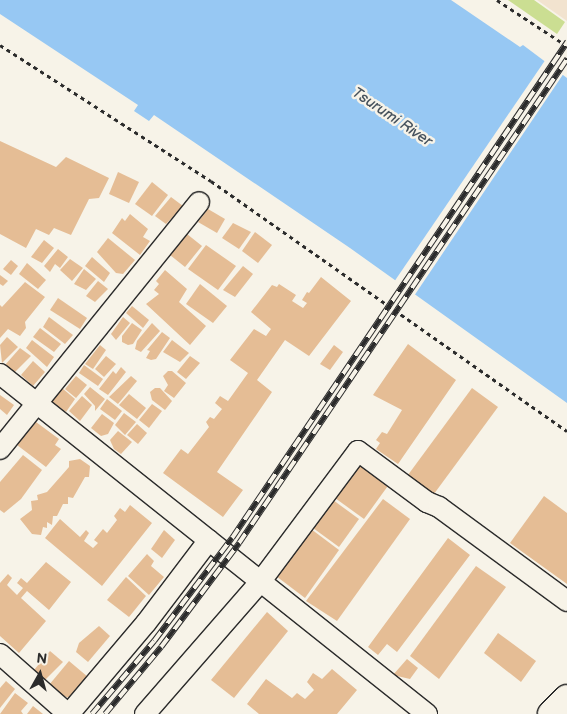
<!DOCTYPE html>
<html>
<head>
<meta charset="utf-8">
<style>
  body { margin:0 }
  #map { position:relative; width:567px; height:714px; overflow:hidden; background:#f7f3e8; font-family:"Balsamiq Sans",sans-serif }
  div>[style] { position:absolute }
  .built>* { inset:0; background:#f2e3cf }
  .green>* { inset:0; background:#cbde92 }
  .water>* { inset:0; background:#97c8f3 }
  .pier>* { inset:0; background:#f7f3e8 }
  .building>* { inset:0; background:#e5bd95 }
  .path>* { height:3px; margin-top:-1.5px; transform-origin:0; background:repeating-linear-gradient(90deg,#2b2b2b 0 4px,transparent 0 8px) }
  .roads { filter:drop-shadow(1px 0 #2b2b2b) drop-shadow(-1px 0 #2b2b2b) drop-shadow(0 1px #2b2b2b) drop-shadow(0 -1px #2b2b2b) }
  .minor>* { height:20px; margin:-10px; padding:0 10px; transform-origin:10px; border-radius:10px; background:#f7f3e8 }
  .highway>* { height:28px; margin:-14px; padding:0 14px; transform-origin:14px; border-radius:14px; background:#f7f3e8 }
  .rail>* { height:5.5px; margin-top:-2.75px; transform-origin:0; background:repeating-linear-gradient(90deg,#f7f3e8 0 11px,#2b2b2b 0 22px); box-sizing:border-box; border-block:1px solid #2b2b2b }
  span { translate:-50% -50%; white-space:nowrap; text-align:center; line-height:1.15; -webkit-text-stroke:5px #f7f3e8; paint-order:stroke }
  .water-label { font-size:15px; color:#46525d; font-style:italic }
  .north { position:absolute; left:15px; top:649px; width:50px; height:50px; -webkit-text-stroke:4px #f7f3e8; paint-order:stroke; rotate:7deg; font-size:14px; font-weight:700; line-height:20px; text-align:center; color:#2b2b2b }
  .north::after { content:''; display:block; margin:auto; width:18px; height:22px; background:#2b2b2b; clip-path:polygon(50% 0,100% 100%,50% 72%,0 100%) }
</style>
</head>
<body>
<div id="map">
  <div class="built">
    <i style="clip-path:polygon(537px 0,567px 0,567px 21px)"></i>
  </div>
  <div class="green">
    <i style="clip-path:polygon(508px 0,534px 0,565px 22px,557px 34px)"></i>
  </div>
  <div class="water">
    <i style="clip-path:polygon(0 0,451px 0,520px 47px,523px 45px,567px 78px,567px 403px,350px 248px,154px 115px,149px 121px,134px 111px,138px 105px,0 14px)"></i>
  </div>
  <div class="pier">
    <i style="clip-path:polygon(546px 59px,564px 73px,414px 296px,394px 282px)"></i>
  </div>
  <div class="building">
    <i style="clip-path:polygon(0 141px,56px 167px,66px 157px,109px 178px,99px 198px,89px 199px,71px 235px,54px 228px,49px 235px,36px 229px,26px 248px,0 234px)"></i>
    <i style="clip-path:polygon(118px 172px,139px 182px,129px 203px,109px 194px)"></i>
    <i style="clip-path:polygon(152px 182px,168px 195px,152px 216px,135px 204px)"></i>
    <i style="clip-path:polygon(171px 197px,183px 206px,166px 224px,155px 216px)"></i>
    <i style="clip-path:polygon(208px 209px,225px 219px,217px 233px,198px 222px)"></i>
    <i style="clip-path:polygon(130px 214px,148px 229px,143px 237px,150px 241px,140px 255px,112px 233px,122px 218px,125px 221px)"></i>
    <i style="clip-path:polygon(233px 223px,251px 232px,239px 249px,222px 238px)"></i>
    <i style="clip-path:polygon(255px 232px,272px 245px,258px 263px,242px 251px)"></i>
    <i style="clip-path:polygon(187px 234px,202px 246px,185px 267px,170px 255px)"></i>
    <i style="clip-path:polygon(108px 238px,135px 260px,123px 274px,116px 273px,97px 252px)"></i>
    <i style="clip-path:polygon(44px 240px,54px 248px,42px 263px,31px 257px)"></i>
    <i style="clip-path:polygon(206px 245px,236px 266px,218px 290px,188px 269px)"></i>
    <i style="clip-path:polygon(58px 249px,68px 257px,60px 268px,55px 264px,50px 272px,44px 266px)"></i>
    <i style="clip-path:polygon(92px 257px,110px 273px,104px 282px,85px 266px)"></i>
    <i style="clip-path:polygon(70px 259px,83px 268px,72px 281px,60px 270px)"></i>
    <i style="clip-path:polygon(11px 260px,18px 266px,11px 275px,3px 269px)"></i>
    <i style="clip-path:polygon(27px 263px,46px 280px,38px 289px,19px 274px)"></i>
    <i style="clip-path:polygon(243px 266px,253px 274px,235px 297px,223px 290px)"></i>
    <i style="clip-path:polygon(84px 269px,96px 279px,86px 290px,74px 284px)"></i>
    <i style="clip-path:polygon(165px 270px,187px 289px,179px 302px,206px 326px,190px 345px,146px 304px,159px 294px,154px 290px,159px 284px,156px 281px)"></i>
    <i style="clip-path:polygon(0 275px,8px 281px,3px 286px,0 284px)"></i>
    <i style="clip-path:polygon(321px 277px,351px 301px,309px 356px,285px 340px,257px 380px,272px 392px,217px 472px,243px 490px,223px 517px,163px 473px,181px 449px,188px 454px,209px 427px,206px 422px,210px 417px,214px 419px,222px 409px,215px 403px,220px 396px,228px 401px,248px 373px,230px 360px,254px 329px,266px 336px,271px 329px,251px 312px,272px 285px,277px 287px,279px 284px,296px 295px,292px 301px,303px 308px,307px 303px,302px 300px,307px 292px,309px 293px)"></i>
    <i style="clip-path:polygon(98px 281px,108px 289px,95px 302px,86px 296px)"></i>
    <i style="clip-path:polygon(25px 282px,45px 297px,25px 322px,26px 328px,20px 336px,8px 329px,0 338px,0 305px,2px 307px)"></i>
    <i style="clip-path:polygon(200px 284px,227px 306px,213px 323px,186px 304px)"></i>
    <i style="clip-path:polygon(58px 298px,87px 318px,80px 329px,50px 310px)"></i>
    <i style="clip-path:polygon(132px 306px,149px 320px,143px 328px,126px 313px)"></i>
    <i style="clip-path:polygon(49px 317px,73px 335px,65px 344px,43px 327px)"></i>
    <i style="clip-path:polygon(123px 317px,130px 323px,116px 340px,111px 334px)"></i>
    <i style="clip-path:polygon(132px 323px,142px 330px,133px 344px,128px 345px,122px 342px,122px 336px)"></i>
    <i style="clip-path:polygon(152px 323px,160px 331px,141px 352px,135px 349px,137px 341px)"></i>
    <i style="clip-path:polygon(40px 328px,61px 344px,54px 352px,33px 337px)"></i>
    <i style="clip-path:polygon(162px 332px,170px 338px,156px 359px,151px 360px,146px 358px,150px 351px,147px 350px)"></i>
    <i style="clip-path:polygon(7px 337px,18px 347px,2px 363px,0 345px)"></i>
    <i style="clip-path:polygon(32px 340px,54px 357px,47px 367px,26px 348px)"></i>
    <i style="clip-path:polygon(172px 340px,189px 353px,180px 362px,163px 352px)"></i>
    <i style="clip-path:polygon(408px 344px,456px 380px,398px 464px,376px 449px,380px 443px,376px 440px,382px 432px,387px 434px,402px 410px,373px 395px)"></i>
    <i style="clip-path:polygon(100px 345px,106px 350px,93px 369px,85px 364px)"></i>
    <i style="clip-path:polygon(334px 345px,343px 352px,330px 370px,320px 364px)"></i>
    <i style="clip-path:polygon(20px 348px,31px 356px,14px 373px,5px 365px)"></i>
    <i style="clip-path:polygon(106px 356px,116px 364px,104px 377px,95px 369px)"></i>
    <i style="clip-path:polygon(190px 356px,200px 363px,186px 379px,177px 372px)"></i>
    <i style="clip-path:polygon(33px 361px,45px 372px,33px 386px,21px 375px)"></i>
    <i style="clip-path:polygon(84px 365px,103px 379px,98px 386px,79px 373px)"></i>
    <i style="clip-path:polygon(121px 367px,126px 372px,108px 395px,99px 389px,113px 371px,116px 374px)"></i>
    <i style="clip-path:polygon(168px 371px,172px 371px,186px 383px,174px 398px,164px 391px,168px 385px,163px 376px)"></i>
    <i style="clip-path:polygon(76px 376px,87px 385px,76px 398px,65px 389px)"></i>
    <i style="clip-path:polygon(131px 376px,137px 381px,118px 404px,109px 397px)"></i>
    <i style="clip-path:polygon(90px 387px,105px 399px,95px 411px,95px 406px,84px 394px)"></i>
    <i style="clip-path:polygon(62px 388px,75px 399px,66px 412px,51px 401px)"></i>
    <i style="clip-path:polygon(155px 388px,160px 388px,172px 401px,165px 410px,152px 400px,150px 392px)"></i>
    <i style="clip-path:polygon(472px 388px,498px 407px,431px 498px,405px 479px)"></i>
    <i style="clip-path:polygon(129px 394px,146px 408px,137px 419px,119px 405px)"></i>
    <i style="clip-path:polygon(0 395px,14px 405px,7px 415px,0 409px)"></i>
    <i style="clip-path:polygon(82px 396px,92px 405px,80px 421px,69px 411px)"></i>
    <i style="clip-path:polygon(107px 399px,122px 411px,115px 420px,100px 409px)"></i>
    <i style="clip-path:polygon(152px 404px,162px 411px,149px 428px,139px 420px)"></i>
    <i style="clip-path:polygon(124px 413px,136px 422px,125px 435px,115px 425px)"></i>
    <i style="clip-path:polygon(102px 414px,114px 423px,108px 434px,101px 436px,91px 428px)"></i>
    <i style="clip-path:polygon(36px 422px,59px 439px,55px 445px,61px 449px,46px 467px,17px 445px)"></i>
    <i style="clip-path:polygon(137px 424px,147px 433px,138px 444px,127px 435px)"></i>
    <i style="clip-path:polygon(118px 431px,132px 442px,121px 454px,114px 449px,110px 440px)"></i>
    <i style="clip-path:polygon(23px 455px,42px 470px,21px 499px,4px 513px,0 510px,0 482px)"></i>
    <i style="clip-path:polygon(80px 459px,90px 466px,89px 477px,85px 477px,73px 498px,68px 497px,68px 504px,63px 504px,57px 516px,53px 516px,52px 525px,47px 522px,47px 528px,43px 527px,41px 535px,32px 534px,20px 519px,32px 510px,31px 501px,38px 500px,37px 495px,47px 492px,69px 467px,69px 461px)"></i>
    <i style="clip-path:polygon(362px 462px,390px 483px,364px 519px,335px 498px)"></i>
    <i style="clip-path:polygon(544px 496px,567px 513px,567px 584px,510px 543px)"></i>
    <i style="clip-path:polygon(383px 499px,410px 519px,337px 621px,306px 601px)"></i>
    <i style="clip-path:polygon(333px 500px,359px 519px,339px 547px,313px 528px)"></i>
    <i style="clip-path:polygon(130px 505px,152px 523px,102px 586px,45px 538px,60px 519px,80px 537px,86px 530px,89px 533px,84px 541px,93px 548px,98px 543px,94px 540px,103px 529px,107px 533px,117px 520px,114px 516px,120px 508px,125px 512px)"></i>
    <i style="clip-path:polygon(311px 529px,339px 550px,305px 598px,276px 576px)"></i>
    <i style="clip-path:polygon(164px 530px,175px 540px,162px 558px,151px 549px)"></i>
    <i style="clip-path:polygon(448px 538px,470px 555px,397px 652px,387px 644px,378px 655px,368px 647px)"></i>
    <i style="clip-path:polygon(147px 554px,154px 561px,151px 566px,164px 577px,149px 595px,128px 576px)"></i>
    <i style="clip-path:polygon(46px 562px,71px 582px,49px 610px,27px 591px,21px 598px,46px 621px,19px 653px,0 636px,0 583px,8px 574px,12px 578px,7px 585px,17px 595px,23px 588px,17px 583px,21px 578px,27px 583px)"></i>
    <i style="clip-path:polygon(476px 566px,506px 587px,439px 679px,410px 656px)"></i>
    <i style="clip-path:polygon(126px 577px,146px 596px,129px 617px,107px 600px)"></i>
    <i style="clip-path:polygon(267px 612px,288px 631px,234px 698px,211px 680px)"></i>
    <i style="clip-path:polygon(99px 626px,110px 636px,88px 662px,76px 652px,79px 643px)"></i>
    <i style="clip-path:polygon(498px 633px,536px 661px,521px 682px,484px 653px)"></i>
    <i style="clip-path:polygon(50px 651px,63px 662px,45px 680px,34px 670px)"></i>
    <i style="clip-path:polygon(407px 659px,418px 668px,410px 679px,393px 675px)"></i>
    <i style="clip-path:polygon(69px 661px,88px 677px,70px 698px,63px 696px,49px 685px)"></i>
    <i style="clip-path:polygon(332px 669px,357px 690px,337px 714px,259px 714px,247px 704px,266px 679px,292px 698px,297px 693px,305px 699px,314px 690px,307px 682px,313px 673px,322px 679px)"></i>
    <i style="clip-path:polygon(6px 681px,15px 689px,0 708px,0 688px)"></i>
    <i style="clip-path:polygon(15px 693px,28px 703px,21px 711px,23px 714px,0 714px)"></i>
    <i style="clip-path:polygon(33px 706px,43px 714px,27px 714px)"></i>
  </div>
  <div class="path">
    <i style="left:497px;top:0;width:84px;rotate:33.3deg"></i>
    <i style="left:0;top:45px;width:251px;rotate:32.8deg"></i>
    <i style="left:211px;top:181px;width:435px;rotate:35.1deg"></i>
  </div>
  <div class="roads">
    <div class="minor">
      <i style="left:0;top:374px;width:546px;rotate:38.53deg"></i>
      <i style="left:0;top:449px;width:317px;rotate:-51.1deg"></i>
      <i style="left:0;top:654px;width:91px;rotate:41.4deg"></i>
      <i style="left:69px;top:714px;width:119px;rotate:-49.8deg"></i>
      <i style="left:146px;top:623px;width:104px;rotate:-52.8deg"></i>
      <i style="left:145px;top:714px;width:176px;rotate:-48.9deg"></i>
      <i style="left:261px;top:581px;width:162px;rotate:-53.3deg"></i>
      <i style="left:358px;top:451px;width:86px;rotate:36.5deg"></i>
      <i style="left:427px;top:502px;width:13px;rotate:23deg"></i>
      <i style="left:439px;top:507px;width:159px;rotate:36.3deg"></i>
    </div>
    <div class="highway">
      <i style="left:552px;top:714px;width:21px;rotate:-45deg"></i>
    </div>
  </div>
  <div class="rail">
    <i style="left:92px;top:714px;width:96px;rotate:-49.7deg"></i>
    <i style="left:154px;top:641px;width:129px;rotate:-52.9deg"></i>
    <i style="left:232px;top:538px;width:599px;rotate:-55.96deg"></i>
    <i style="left:105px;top:714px;width:87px;rotate:-50.1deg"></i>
    <i style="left:161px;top:647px;width:130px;rotate:-53.1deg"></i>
    <i style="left:239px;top:543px;width:585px;rotate:-55.88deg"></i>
  </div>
  <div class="water-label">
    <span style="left:392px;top:117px;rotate:34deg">Tsurumi River</span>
  </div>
  <div class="north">N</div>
</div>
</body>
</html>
